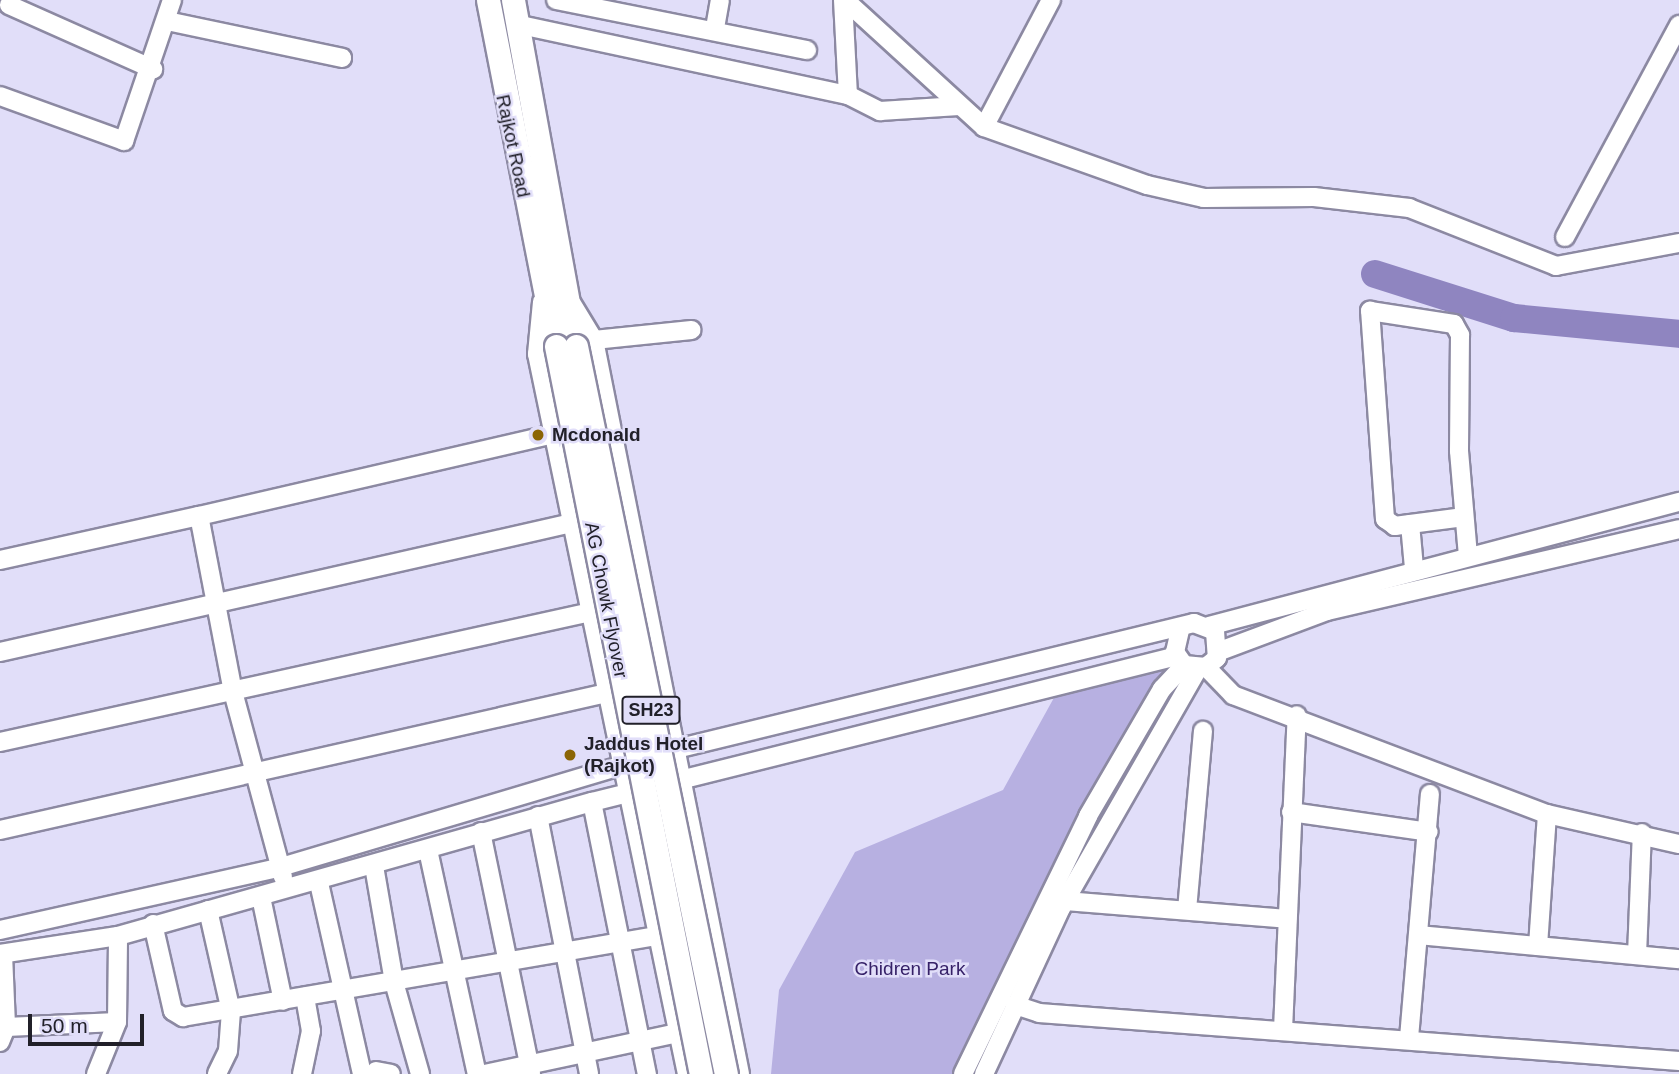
<!DOCTYPE html>
<html>
<head>
<meta charset="utf-8">
<style>
  body { margin:0 }
  #map { position:relative; width:1679px; height:1074px; overflow:hidden; background:#e1def9; font-family:Helvetica,sans-serif }
  div>[style] { position:absolute }
  .green>* { inset:0; background:#b7b0e1 }
  .river>* { height:28px; margin:-14px; padding:0 14px; transform-origin:14px; border-radius:14px; background:#8f85c0 }
  .roads { filter:drop-shadow(2px 0 #8c89a2) drop-shadow(-2px 0 #8c89a2) drop-shadow(0 2px #8c89a2) drop-shadow(0 -2px #8c89a2) }
  .minor>* { height:18px; margin:-9px; padding:0 9px; transform-origin:9px; border-radius:9px; background:#fff }
  .major>* { height:23px; margin:-11.5px; padding:0 11.5px; transform-origin:11.5px; border-radius:11.5px; background:#fff }
  .bridges { filter:drop-shadow(2px 0 #8c89a2) drop-shadow(-2px 0 #8c89a2) drop-shadow(0 2px #8c89a2) drop-shadow(0 -2px #8c89a2) }
  .major-bridge>* { height:23px; margin:-11.5px; padding:0 11.5px; transform-origin:11.5px; border-radius:11.5px; background:#fff }
  .dots>* { width:19px; height:19px; translate:-50% -50%; box-sizing:border-box; border:4px solid #e1def9; border-radius:50% }
  span { translate:-50% -50%; white-space:nowrap; text-align:center; line-height:1.15; -webkit-text-stroke:5px #e1def9; paint-order:stroke }
  .shield-label span { padding:2px 5px; background:#e1def9; border:2px solid; border-radius:5px; -webkit-text-stroke-width:0 }
  .shield-label { font-size:18px; color:#212029; font-weight:700 }
  .street-label { font-size:19px; color:#212029 }
  .poi-label { font-size:19px; color:#212029; font-weight:700 }
  .left { translate:0 -50%; text-align:left }
  .park-label { font-size:19px; color:#362168 }
  .scale { position:absolute; left:28px; top:1014px; width:116px; height:32px; box-sizing:border-box; border:4px solid #212029; border-top:0; padding-left:9px; font-size:21px; line-height:24px; white-space:nowrap; color:#212029; -webkit-text-stroke:5px #e1def9; paint-order:stroke }
</style>
</head>
<body>
<div id="map">
  <div class="green">
    <i style="clip-path:polygon(1167px 663px,977px 1074px,771px 1074px,779px 990px,855px 852px,1003px 790px,1061px 685px)"></i>
  </div>
  <div class="river">
    <i style="left:1375px;top:274px;width:146px;rotate:17.6deg"></i>
    <i style="left:1514px;top:318px;width:166px;rotate:5.5deg"></i>
  </div>
  <div class="roads">
    <div class="minor">
      <i style="left:556px;top:0;width:256px;rotate:11.3deg"></i>
      <i style="left:843px;top:0;width:95px;rotate:87deg"></i>
      <i style="left:848px;top:95px;width:36px;rotate:27deg"></i>
      <i style="left:880px;top:111px;width:79px;rotate:-3.6deg"></i>
      <i style="left:845px;top:0;width:188px;rotate:42.4deg"></i>
      <i style="left:984px;top:127px;width:173px;rotate:19.6deg"></i>
      <i style="left:1147px;top:185px;width:58px;rotate:12.8deg"></i>
      <i style="left:1204px;top:198px;width:110px;rotate:-0.5deg"></i>
      <i style="left:1314px;top:197px;width:96px;rotate:6.6deg"></i>
      <i style="left:1409px;top:208px;width:158px;rotate:21.5deg"></i>
      <i style="left:1556px;top:266px;width:125px;rotate:-10.6deg"></i>
      <i style="left:9px;top:5px;width:158px;rotate:24deg"></i>
      <i style="left:167px;top:21px;width:179px;rotate:11.9deg"></i>
      <i style="left:516px;top:24px;width:340px;rotate:12.1deg"></i>
      <i style="left:715px;top:28px;width:28px;rotate:-80deg"></i>
      <i style="left:0;top:96px;width:132px;rotate:19.9deg"></i>
      <i style="left:124px;top:141px;width:149px;rotate:-71.2deg"></i>
      <i style="left:984px;top:127px;width:144px;rotate:-62.2deg"></i>
      <i style="left:1565px;top:237px;width:241px;rotate:-61.7deg"></i>
      <i style="left:542px;top:302px;width:52px;rotate:95.5deg"></i>
      <i style="left:537px;top:354px;width:735px;rotate:78.23deg"></i>
      <i style="left:572px;top:304px;width:42px;rotate:58.6deg"></i>
      <i style="left:594px;top:340px;width:748px;rotate:78.75deg"></i>
      <i style="left:594px;top:340px;width:98px;rotate:-5.9deg"></i>
      <i style="left:1464px;top:517px;width:70px;rotate:172.6deg"></i>
      <i style="left:1395px;top:526px;width:12px;rotate:-145deg"></i>
      <i style="left:1385px;top:519px;width:209px;rotate:-94.1deg"></i>
      <i style="left:1370px;top:311px;width:85px;rotate:8.8deg"></i>
      <i style="left:1454px;top:324px;width:13px;rotate:61deg"></i>
      <i style="left:1460px;top:335px;width:116px;rotate:90.5deg"></i>
      <i style="left:1459px;top:451px;width:104px;rotate:85.1deg"></i>
      <i style="left:1410px;top:524px;width:44px;rotate:84.8deg"></i>
      <i style="left:0;top:560px;width:204px;rotate:-12.5deg"></i>
      <i style="left:1209px;top:626px;width:486px;rotate:-14.8deg"></i>
      <i style="left:1220px;top:651px;width:114px;rotate:-20.5deg"></i>
      <i style="left:1327px;top:611px;width:361px;rotate:-13.1deg"></i>
      <i style="left:0;top:652px;width:586px;rotate:-12.71deg"></i>
      <i style="left:1206px;top:667px;width:39px;rotate:46deg"></i>
      <i style="left:1233px;top:695px;width:336px;rotate:20.8deg"></i>
      <i style="left:1547px;top:814px;width:135px;rotate:12.8deg"></i>
      <i style="left:0;top:742px;width:605px;rotate:-12.41deg"></i>
      <i style="left:592px;top:802px;width:278px;rotate:78.6deg"></i>
      <i style="left:1291px;top:812px;width:139px;rotate:8.2deg"></i>
      <i style="left:538px;top:816px;width:263px;rotate:78.8deg"></i>
      <i style="left:0;top:830px;width:622px;rotate:-12.72deg"></i>
      <i style="left:481px;top:832px;width:247px;rotate:78.3deg"></i>
      <i style="left:428px;top:850px;width:229px;rotate:77.7deg"></i>
      <i style="left:374px;top:866px;width:118px;rotate:80.2deg"></i>
      <i style="left:394px;top:982px;width:96px;rotate:74.2deg"></i>
      <i style="left:283px;top:877px;width:192px;rotate:-105.1deg"></i>
      <i style="left:233px;top:692px;width:179px;rotate:-100.9deg"></i>
      <i style="left:199px;top:516px;width:364px;rotate:-13deg"></i>
      <i style="left:319px;top:883px;width:196px;rotate:77.3deg"></i>
      <i style="left:261px;top:897px;width:106px;rotate:78.1deg"></i>
      <i style="left:1065px;top:901px;width:223px;rotate:4.6deg"></i>
      <i style="left:208px;top:910px;width:104px;rotate:77.2deg"></i>
      <i style="left:231px;top:1011px;width:40px;rotate:94.3deg"></i>
      <i style="left:228px;top:1051px;width:25px;rotate:116deg"></i>
      <i style="left:1187px;top:910px;width:180px;rotate:-84.9deg"></i>
      <i style="left:153px;top:924px;width:89px;rotate:77.1deg"></i>
      <i style="left:173px;top:1011px;width:12px;rotate:31deg"></i>
      <i style="left:183px;top:1017px;width:482px;rotate:-9.7deg"></i>
      <i style="left:0;top:930px;width:288px;rotate:-12.6deg"></i>
      <i style="left:281px;top:867px;width:412px;rotate:-16.6deg"></i>
      <i style="left:676px;top:749px;width:533px;rotate:-13.67deg"></i>
      <i style="left:1194px;top:623px;width:22px;rotate:21deg"></i>
      <i style="left:1215px;top:631px;width:27px;rotate:86deg"></i>
      <i style="left:1217px;top:658px;width:14px;rotate:141deg"></i>
      <i style="left:1206px;top:667px;width:22px;rotate:-175deg"></i>
      <i style="left:1184px;top:665px;width:16px;rotate:-125deg"></i>
      <i style="left:1175px;top:652px;width:23px;rotate:-77deg"></i>
      <i style="left:1419px;top:935px;width:261px;rotate:5.3deg"></i>
      <i style="left:1538px;top:946px;width:132px;rotate:-86.1deg"></i>
      <i style="left:0;top:954px;width:119px;rotate:-8.7deg"></i>
      <i style="left:118px;top:936px;width:493px;rotate:-15.8deg"></i>
      <i style="left:592px;top:802px;width:603px;rotate:-14.01deg"></i>
      <i style="left:3px;top:954px;width:73px;rotate:87.6deg"></i>
      <i style="left:1637px;top:955px;width:122px;rotate:-87.7deg"></i>
      <i style="left:1015px;top:1005px;width:25px;rotate:18deg"></i>
      <i style="left:1039px;top:1013px;width:642px;rotate:4.29deg"></i>
      <i style="left:1283px;top:1030px;width:315px;rotate:-87.5deg"></i>
      <i style="left:1409px;top:1038px;width:245px;rotate:-85.1deg"></i>
      <i style="left:0;top:1042px;width:16px;rotate:-68deg"></i>
      <i style="left:6px;top:1027px;width:111px;rotate:-2.6deg"></i>
      <i style="left:117px;top:1022px;width:86px;rotate:-89.3deg"></i>
      <i style="left:376px;top:1071px;width:15px;rotate:11deg"></i>
      <i style="left:96px;top:1074px;width:56px;rotate:-68deg"></i>
      <i style="left:302px;top:1074px;width:44px;rotate:-78.2deg"></i>
      <i style="left:311px;top:1031px;width:35px;rotate:-100deg"></i>
      <i style="left:485px;top:1074px;width:197px;rotate:-12deg"></i>
      <i style="left:963px;top:1074px;width:287px;rotate:-64.1deg"></i>
      <i style="left:1088px;top:816px;width:147px;rotate:-59.8deg"></i>
      <i style="left:1162px;top:689px;width:33px;rotate:-47deg"></i>
      <i style="left:984px;top:1074px;width:183px;rotate:-65.1deg"></i>
      <i style="left:1061px;top:908px;width:275px;rotate:-60.2deg"></i>
    </div>
    <div class="major">
      <i style="left:488px;top:0;width:353px;rotate:78.9deg"></i>
      <i style="left:513px;top:0;width:352px;rotate:79.7deg"></i>
    </div>
  </div>
  <div class="bridges">
    <div class="major-bridge">
      <i style="left:556px;top:346px;width:742px;rotate:78.74deg"></i>
      <i style="left:576px;top:346px;width:743px;rotate:78.36deg"></i>
    </div>
  </div>
  <div class="dots">
    <i style="left:538px;top:435px;background:#8b6505"></i>
    <i style="left:570px;top:755px;background:#8b6505"></i>
  </div>
  <div class="shield-label">
    <span style="left:651px;top:710px">SH23</span>
  </div>
  <div class="street-label">
    <span style="left:513px;top:146px;rotate:78deg">Rajkot Road</span>
    <span style="left:606px;top:600px;rotate:79deg">AG Chowk Flyover</span>
  </div>
  <div class="poi-label">
    <span class="left" style="left:552px;top:435px">Mcdonald</span>
    <span class="left" style="left:584px;top:755px">Jaddus Hotel<br>(Rajkot)</span>
  </div>
  <div class="park-label">
    <span style="left:910px;top:969px">Chidren Park</span>
  </div>
  <div class="scale">50 m</div>
</div>
</body>
</html>
